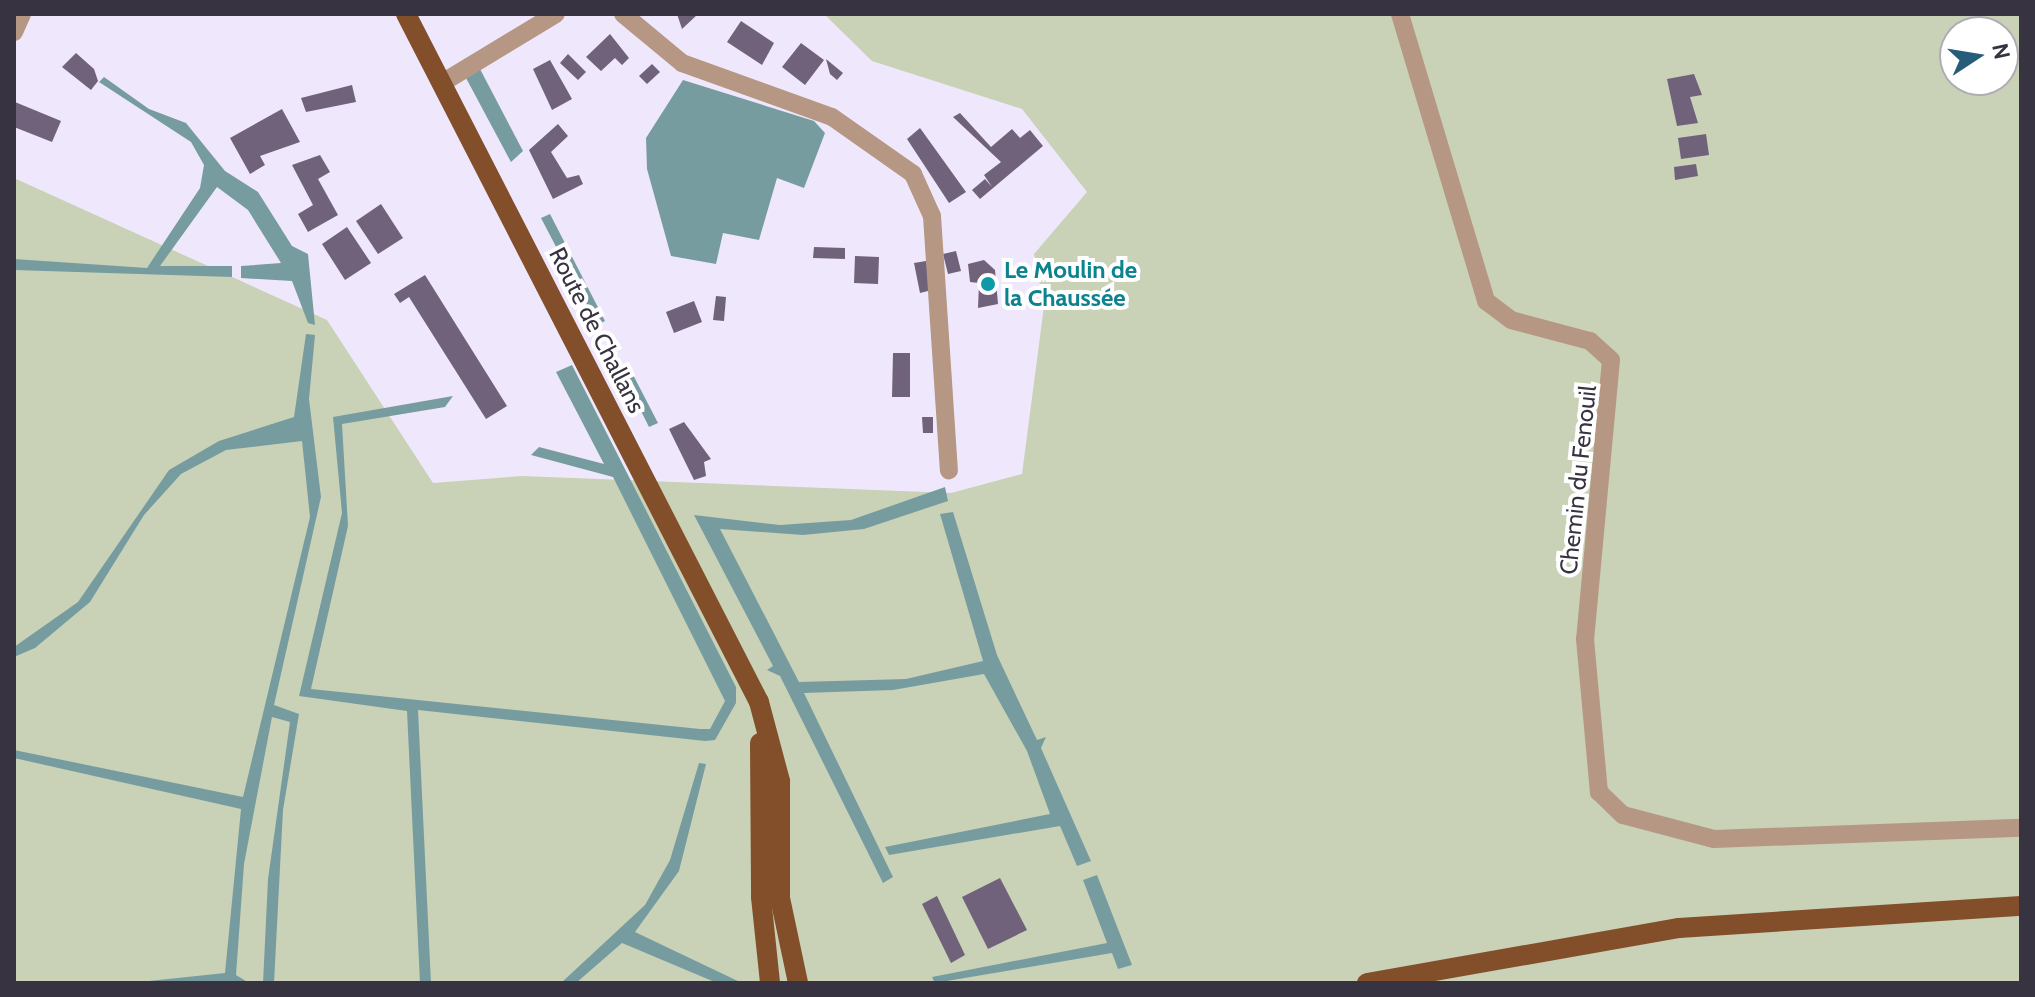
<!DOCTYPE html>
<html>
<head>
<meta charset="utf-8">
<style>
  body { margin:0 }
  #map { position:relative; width:2035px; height:997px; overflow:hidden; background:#efe8fd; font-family:Cabin,sans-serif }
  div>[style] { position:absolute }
  .green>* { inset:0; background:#c9d2b7 }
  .water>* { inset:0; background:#779ca0 }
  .building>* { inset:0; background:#6f627a }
  .minor>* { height:18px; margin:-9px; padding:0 9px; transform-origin:9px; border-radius:9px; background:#b59783 }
  .major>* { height:20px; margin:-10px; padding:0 10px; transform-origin:10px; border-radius:10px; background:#824f2a }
  .dots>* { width:22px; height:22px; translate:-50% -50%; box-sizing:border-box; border:4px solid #fff; border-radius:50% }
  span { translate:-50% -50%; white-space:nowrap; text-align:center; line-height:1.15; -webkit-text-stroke:8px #fff; paint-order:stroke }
  .culture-label { font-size:24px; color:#0d838f; font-weight:700 }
  .left { translate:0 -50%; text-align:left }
  .street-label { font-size:24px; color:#373340 }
  .frame { position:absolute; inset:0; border:16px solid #373340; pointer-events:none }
  .north { position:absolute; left:1939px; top:16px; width:80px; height:80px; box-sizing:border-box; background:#fff; border:2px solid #afadb3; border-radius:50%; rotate:78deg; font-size:22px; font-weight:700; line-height:32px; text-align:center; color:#373340 }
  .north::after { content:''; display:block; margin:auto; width:28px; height:36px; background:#265d78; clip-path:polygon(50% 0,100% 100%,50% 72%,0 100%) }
</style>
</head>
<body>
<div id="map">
  <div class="green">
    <i style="clip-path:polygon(evenodd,824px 14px,2021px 14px,2021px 983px,14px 983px,14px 178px,327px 320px,433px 483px,522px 476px,951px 493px,1022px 474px,1044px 306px,1034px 254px,1087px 192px,1022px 109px,872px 61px,824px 14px,1955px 32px,2003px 32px,2003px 80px,1955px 80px,1955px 32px)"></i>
  </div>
  <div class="water">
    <i style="clip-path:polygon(480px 69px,523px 151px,511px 162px,466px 78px)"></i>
    <i style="clip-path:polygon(104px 77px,149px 109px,186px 123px,225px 171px,258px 192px,292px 246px,308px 254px,315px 325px,308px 323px,292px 281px,241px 278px,241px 266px,281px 263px,248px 210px,217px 187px,160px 266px,232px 266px,232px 277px,14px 270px,14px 259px,147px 268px,200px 188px,204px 165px,191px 142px,99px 82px)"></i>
    <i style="clip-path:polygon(683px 80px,814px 121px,825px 133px,804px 188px,777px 178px,759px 240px,723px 233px,716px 264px,671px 256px,647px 169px,646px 138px)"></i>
    <i style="clip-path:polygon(550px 214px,605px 321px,597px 325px,541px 218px)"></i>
    <i style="clip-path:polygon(306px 334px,315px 335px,309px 399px,321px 497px,274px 705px,299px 714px,283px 810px,274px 983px,263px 983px,268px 879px,290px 722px,272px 717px,244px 864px,236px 975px,249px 983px,130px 983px,225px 973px,241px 809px,14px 758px,14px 750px,243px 797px,310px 517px,302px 441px,226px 450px,181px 474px,144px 515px,90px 602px,35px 648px,14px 657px,14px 647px,78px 602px,169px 470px,219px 441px,294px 417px)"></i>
    <i style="clip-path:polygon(572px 365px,736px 687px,736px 703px,715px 740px,705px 741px,418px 710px,431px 983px,420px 983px,407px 711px,299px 696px,342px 513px,333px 417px,453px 396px,445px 407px,342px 424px,348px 526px,311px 689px,700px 729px,710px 729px,725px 701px,613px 477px,531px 455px,539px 447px,604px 464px,556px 372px)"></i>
    <i style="clip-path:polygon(629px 367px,658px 423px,649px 427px,621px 371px)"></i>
    <i style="clip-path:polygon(945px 487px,948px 501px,864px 529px,803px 535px,720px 529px,799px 682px,906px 679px,983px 661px,940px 514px,953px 512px,997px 655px,1037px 740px,1046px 737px,1041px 748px,1091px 861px,1077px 866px,1060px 826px,889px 855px,885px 847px,1050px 814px,1027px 751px,984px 674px,893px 690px,804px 693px,893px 877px,883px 883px,780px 676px,767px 670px,773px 666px,694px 515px,780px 525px,851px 520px)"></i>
    <i style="clip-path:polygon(699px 763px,706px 764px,679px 871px,635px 932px,742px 983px,717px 983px,622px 943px,576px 983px,561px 983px,645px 905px,670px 860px)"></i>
    <i style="clip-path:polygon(1097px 875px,1132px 965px,1118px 969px,1112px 953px,935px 983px,932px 977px,1107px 943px,1083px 880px)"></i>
  </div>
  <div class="building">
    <i style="clip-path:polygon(677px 14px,698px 14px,682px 29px)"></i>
    <i style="clip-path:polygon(741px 21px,774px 43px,762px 65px,727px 42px)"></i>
    <i style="clip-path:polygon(610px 34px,629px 58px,622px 65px,615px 58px,601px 71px,586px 57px)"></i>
    <i style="clip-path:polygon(801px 43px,824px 60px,805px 85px,782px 67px)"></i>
    <i style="clip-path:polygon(76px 53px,94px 69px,98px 81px,91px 90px,62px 67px)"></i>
    <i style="clip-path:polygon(568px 54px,586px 72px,578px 80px,560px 63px)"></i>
    <i style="clip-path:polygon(826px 59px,843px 73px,837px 80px,830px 74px)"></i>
    <i style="clip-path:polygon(550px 60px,572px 99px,552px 110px,533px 69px)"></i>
    <i style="clip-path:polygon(652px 64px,660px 72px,647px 84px,639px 76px)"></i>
    <i style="clip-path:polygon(1694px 74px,1702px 95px,1690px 97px,1698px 123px,1677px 126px,1667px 79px)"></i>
    <i style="clip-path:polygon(352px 85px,356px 102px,306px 112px,301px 98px)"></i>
    <i style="clip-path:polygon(15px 102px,61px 121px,52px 142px,14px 127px)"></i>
    <i style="clip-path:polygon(282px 109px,300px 142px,260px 156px,265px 165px,250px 174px,230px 138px)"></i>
    <i style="clip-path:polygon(960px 113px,991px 147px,1012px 129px,1020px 138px,1030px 130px,1043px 146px,980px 199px,972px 190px,985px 179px,992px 187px,984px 175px,1001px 162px,953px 117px)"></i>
    <i style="clip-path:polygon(558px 124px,568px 136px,551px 152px,567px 178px,579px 175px,583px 184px,553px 199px,529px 150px)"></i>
    <i style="clip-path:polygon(920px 128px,966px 192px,949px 203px,907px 139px)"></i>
    <i style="clip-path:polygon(1706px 134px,1709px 155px,1681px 159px,1678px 138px)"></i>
    <i style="clip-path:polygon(320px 155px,330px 172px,318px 179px,338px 215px,308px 232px,298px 214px,313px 205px,292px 165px)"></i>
    <i style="clip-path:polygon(1696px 164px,1698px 176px,1675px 180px,1674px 167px)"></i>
    <i style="clip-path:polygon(381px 204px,403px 238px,378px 254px,356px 221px)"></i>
    <i style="clip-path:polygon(347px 227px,371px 263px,345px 280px,322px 244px)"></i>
    <i style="clip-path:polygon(814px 247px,845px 248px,845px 259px,813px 258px)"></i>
    <i style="clip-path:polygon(956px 251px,961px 271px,948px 274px,943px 254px)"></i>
    <i style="clip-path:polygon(855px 256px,879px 257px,878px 284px,854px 283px)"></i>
    <i style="clip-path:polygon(984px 260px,995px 270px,998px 304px,978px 308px,979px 283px,970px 282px,968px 264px)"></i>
    <i style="clip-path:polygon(926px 261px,932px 290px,920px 293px,914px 263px)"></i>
    <i style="clip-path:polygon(425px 275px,507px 406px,486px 419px,409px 297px,400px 303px,394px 294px)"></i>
    <i style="clip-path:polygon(716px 296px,726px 297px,724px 321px,713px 320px)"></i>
    <i style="clip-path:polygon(694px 301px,702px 322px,674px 333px,666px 312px)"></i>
    <i style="clip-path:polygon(893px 353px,910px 353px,910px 397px,892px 397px)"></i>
    <i style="clip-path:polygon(922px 417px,933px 417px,933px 433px,923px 433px)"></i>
    <i style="clip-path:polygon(684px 422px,711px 459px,704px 462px,706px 476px,694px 480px,669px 429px)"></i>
    <i style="clip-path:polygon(1000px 878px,1027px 930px,988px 949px,962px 897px)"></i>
    <i style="clip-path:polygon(937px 896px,965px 955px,951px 963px,922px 904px)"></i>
  </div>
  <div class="minor">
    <i style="left:623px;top:14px;width:77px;rotate:39.7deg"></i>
    <i style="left:682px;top:63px;width:159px;rotate:19.8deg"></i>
    <i style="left:832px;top:117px;width:99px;rotate:35.1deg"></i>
    <i style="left:913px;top:174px;width:46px;rotate:65.7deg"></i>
    <i style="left:932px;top:216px;width:255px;rotate:86.2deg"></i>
    <i style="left:1400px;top:14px;width:300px;rotate:73.3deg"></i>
    <i style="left:1486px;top:301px;width:31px;rotate:37deg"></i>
    <i style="left:1511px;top:320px;width:82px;rotate:14.9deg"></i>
    <i style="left:1590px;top:341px;width:28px;rotate:42deg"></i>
    <i style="left:1611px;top:360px;width:280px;rotate:95.3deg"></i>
    <i style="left:1585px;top:639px;width:154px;rotate:84.8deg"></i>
    <i style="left:1599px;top:792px;width:33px;rotate:44deg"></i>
    <i style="left:1623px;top:815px;width:94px;rotate:14.8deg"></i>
    <i style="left:1714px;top:839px;width:307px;rotate:-2.1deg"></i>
    <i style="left:14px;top:32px;width:20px;rotate:-66deg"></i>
    <i style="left:442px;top:83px;width:133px;rotate:-31.2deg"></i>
  </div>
  <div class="major">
    <i style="left:406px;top:14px;width:773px;rotate:62.84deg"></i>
    <i style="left:759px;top:702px;width:82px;rotate:75.1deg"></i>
    <i style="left:780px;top:781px;width:117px;rotate:90deg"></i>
    <i style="left:780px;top:898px;width:87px;rotate:78deg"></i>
    <i style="left:760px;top:743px;width:154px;rotate:89.6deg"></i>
    <i style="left:761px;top:897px;width:86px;rotate:84deg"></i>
    <i style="left:1367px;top:983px;width:317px;rotate:-10deg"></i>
    <i style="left:1679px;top:928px;width:343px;rotate:-3.7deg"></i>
  </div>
  <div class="dots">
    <i style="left:988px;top:284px;background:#0f9aa8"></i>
  </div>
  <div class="culture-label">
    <span class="left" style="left:1004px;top:284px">Le Moulin de<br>la Chaussée</span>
  </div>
  <div class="street-label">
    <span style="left:597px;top:330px;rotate:63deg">Route de Challans</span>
    <span style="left:1578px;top:480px;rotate:-84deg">Chemin du Fenouil</span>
  </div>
  <div class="frame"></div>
  <div class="north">N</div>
</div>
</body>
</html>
